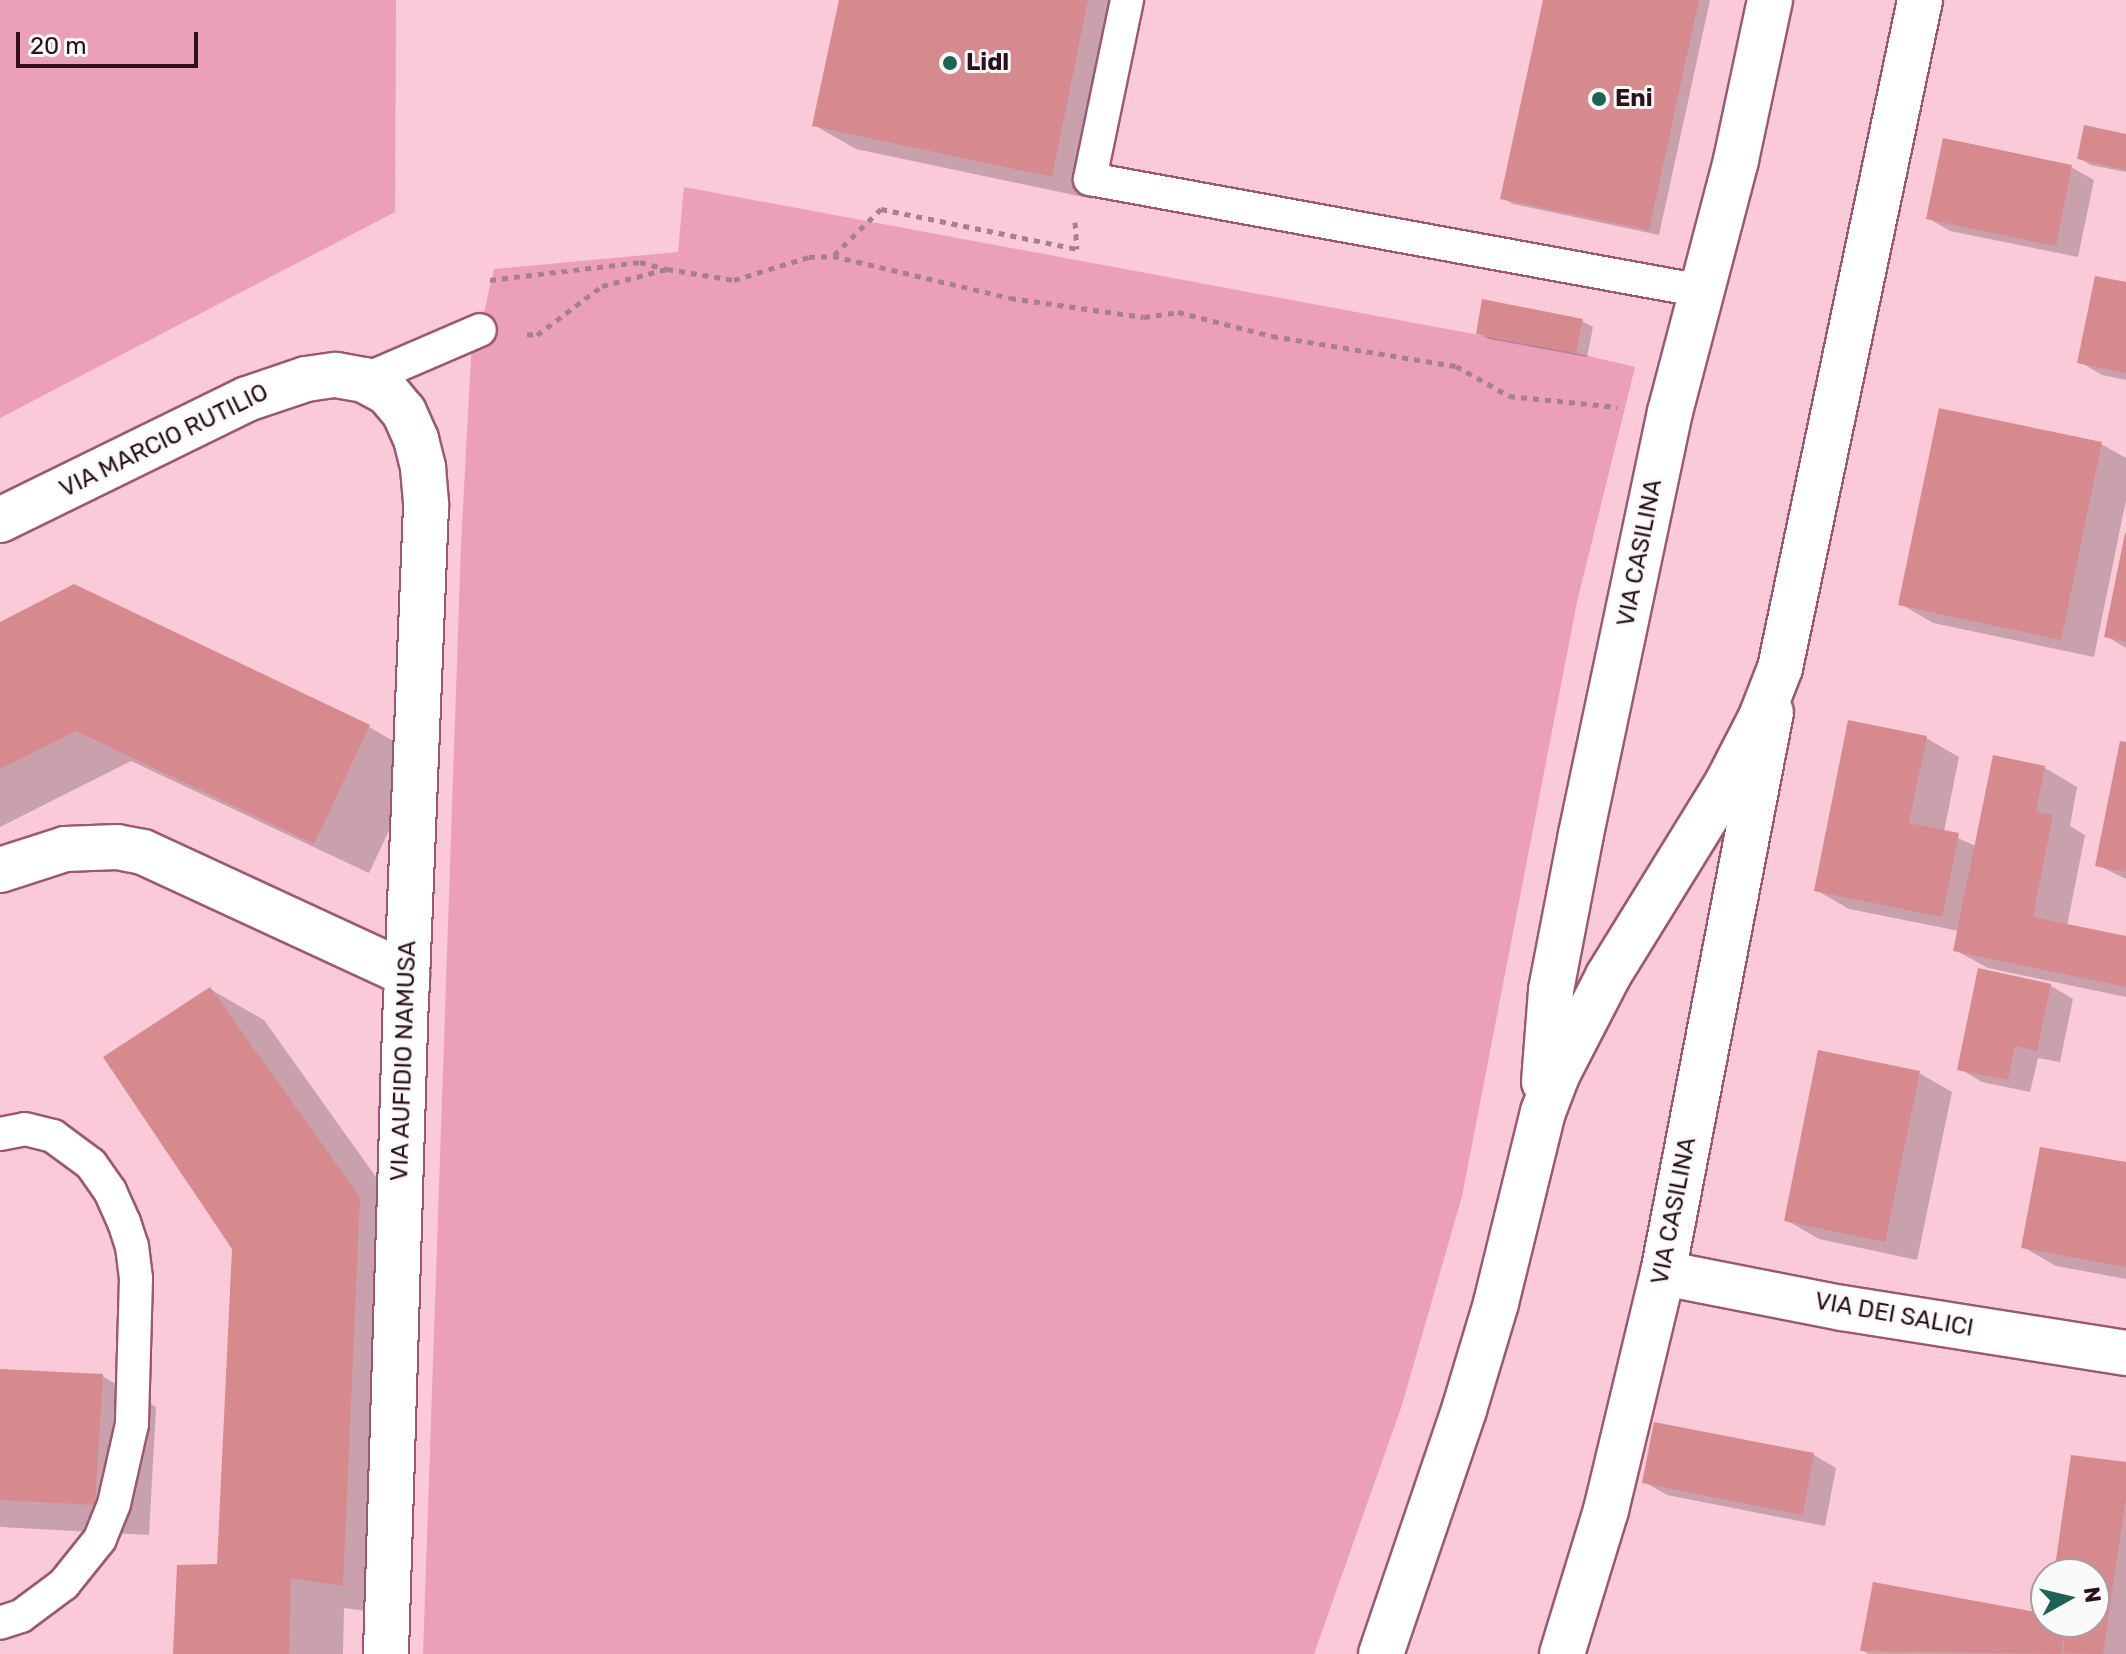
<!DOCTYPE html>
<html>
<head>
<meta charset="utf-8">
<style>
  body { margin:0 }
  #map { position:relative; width:2126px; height:1654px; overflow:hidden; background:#facad9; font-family:Rubik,sans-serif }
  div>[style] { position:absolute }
  .green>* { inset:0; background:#eb9fb9 }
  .shadow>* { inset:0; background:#0003 }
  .building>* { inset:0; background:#d78a8d }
  .path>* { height:5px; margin-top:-2.5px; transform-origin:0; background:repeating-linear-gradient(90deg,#a8808d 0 6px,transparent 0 12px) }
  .roads { filter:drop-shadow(2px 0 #9c5871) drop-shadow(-2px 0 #9c5871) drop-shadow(0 2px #9c5871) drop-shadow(0 -2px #9c5871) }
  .service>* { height:32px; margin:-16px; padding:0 16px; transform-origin:16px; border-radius:16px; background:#fff }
  .minor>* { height:44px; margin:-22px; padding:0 22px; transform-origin:22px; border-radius:22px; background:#fff }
  .secondary>* { height:44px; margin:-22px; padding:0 22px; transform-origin:22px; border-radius:22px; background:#fff }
  .dots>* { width:22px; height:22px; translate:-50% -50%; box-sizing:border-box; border:4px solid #fafafa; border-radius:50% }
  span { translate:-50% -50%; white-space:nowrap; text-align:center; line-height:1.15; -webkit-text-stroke:6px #fafafa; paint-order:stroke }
  .poi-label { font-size:24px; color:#2c111b; font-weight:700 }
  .left { translate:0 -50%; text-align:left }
  .street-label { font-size:24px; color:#2c111b }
  .north { position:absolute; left:2030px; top:1558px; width:80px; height:80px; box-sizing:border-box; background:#fafafa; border:2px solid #a89da1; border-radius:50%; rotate:82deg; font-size:22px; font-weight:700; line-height:32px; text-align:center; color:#2c111b }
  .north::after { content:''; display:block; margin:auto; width:28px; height:36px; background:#1e6456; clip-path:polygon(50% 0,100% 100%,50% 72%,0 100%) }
  .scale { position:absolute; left:16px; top:32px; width:182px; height:36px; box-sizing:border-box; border:4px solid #2c111b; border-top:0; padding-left:10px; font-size:24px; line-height:28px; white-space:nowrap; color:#2c111b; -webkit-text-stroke:6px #fafafa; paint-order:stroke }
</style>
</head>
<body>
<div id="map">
  <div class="green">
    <i style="clip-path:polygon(0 0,396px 0,395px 212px,0 418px)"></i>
    <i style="clip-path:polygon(684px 187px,1576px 353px,1635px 367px,1577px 602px,1462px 1196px,1402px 1405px,1314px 1654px,423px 1654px,461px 545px,472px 340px,480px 330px,494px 269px,678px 252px)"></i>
  </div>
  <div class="shadow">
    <i style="clip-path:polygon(841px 0,1134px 0,1093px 199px,856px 149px,814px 125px)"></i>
    <i style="clip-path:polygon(1545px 0,1710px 0,1659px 235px,1513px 204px,1503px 198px)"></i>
    <i style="clip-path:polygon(2126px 136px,2126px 172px,2090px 165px,2080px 158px)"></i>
    <i style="clip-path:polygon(2071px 167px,2094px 180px,2078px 257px,1950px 231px,1928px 218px)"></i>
    <i style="clip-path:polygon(2126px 284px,2126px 380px,2102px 375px,2080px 362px)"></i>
    <i style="clip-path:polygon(1582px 321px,1593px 327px,1587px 357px,1489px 339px,1478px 333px)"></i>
    <i style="clip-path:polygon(2101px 444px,2126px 458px,2126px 500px,2094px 657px,1933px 623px,1901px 604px)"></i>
    <i style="clip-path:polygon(2126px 536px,2126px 648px,2106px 636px)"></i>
    <i style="clip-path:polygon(0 624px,369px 727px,423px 758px,369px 873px,131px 761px,0 827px)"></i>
    <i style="clip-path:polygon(1926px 738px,1959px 757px,1944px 832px,1976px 846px,2045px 768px,2077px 787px,2070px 826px,2085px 835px,2067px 926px,2126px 938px,2126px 997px,1988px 968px,1955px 950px,1959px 931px,1849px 909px,1816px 890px)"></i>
    <i style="clip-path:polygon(2126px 744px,2126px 879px,2097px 865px)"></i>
    <i style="clip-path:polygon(1979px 971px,2051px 986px,2073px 999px,2060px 1062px,2038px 1058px,2030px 1092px,1982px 1082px,1960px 1069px)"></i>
    <i style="clip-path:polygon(210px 989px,264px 1020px,413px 1229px,396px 1615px,344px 1608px,343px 1654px,175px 1654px,219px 1566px,234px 1248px)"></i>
    <i style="clip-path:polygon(1919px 1073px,1952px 1092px,1917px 1260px,1819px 1239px,1786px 1220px)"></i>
    <i style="clip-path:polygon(2126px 1164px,2126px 1279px,2056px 1266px,2023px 1247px)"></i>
    <i style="clip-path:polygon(0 1371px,102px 1376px,156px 1407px,149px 1535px,0 1527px)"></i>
    <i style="clip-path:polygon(1656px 1424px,1814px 1455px,1836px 1468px,1825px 1526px,1667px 1495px,1644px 1482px)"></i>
    <i style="clip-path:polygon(2126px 1464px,2126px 1654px,1868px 1654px,1862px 1650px,2046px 1616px,2046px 1622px,2094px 1622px,2094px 1574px,2056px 1574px)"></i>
  </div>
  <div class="building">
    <i style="clip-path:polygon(839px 0,1088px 0,1052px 177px,812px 126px)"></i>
    <i style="clip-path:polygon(1543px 0,1699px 0,1649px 230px,1500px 199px)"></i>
    <i style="clip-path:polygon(2084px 125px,2126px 134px,2126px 170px,2077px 159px)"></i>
    <i style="clip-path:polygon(1943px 138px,2072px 165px,2056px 246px,1926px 219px)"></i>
    <i style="clip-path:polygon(2095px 276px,2126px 282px,2126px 373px,2077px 363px)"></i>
    <i style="clip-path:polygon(1482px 299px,1583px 319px,1576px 353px,1476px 334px)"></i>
    <i style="clip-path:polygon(1939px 408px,2102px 442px,2061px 640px,1898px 605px)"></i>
    <i style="clip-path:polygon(2125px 533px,2126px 533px,2126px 642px,2104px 637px)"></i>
    <i style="clip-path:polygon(74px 584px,370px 725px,314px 844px,76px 731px,0 769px,0 622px)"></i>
    <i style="clip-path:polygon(1848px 720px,1927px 736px,1909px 823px,1959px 833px,1942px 917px,1814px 891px)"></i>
    <i style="clip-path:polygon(2120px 741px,2126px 742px,2126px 872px,2095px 866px)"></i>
    <i style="clip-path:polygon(1993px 755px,2045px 766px,2036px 812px,2053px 815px,2033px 917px,2126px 936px,2126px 987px,1953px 951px)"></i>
    <i style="clip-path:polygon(1978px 968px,2051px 984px,2037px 1051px,2015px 1046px,2008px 1080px,1957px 1070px)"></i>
    <i style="clip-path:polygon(210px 987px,360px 1197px,343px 1586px,291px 1578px,289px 1654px,173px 1654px,177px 1565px,217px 1564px,232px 1249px,103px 1057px)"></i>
    <i style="clip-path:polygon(1818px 1050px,1920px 1071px,1885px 1242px,1784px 1221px)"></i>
    <i style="clip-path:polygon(2040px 1147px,2126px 1162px,2126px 1267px,2021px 1248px)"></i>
    <i style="clip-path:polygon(0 1369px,103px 1374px,95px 1505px,0 1500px)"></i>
    <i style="clip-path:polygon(1654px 1422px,1814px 1453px,1803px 1515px,1642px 1483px)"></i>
    <i style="clip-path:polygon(2071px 1455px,2126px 1462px,2126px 1497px,2103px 1654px,2063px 1653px,2066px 1626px,2061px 1654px,1860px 1651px,1873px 1582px,2046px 1614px,2046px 1622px,2094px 1622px,2094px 1574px,2054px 1574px)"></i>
  </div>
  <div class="path">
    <i style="left:1075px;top:222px;width:27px;rotate:86deg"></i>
    <i style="left:834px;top:255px;width:66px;rotate:-44.4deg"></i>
    <i style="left:881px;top:209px;width:200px;rotate:11.5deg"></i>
    <i style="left:490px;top:280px;width:151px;rotate:-6.8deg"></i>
    <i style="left:640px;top:262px;width:28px;rotate:15deg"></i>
    <i style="left:527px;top:334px;width:10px;rotate:6deg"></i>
    <i style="left:537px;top:335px;width:81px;rotate:-37deg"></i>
    <i style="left:602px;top:286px;width:67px;rotate:-14.7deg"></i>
    <i style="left:667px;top:269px;width:68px;rotate:9.3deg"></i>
    <i style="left:734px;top:280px;width:78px;rotate:-17deg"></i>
    <i style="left:809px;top:257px;width:24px;rotate:-2deg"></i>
    <i style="left:833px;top:256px;width:182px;rotate:13.3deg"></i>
    <i style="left:1010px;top:298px;width:135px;rotate:8.1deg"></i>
    <i style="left:1144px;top:317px;width:34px;rotate:-8deg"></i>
    <i style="left:1178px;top:312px;width:97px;rotate:14.3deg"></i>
    <i style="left:1272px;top:336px;width:186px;rotate:9.3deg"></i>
    <i style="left:1456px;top:366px;width:61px;rotate:29.5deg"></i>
    <i style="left:1509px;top:396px;width:109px;rotate:5.8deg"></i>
  </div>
  <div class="roads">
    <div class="service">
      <i style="left:1127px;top:0;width:183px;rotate:101.7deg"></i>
      <i style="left:1090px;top:179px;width:622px;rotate:10.37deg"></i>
      <i style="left:364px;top:380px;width:126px;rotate:-23.3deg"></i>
      <i style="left:0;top:1134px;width:25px;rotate:-11deg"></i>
      <i style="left:25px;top:1129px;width:29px;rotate:14deg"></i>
      <i style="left:53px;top:1136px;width:47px;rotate:36.4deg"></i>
      <i style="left:91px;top:1164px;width:33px;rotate:55deg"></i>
      <i style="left:110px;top:1191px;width:34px;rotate:66deg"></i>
      <i style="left:124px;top:1222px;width:25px;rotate:72deg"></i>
      <i style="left:132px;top:1246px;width:32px;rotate:83deg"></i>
      <i style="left:136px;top:1278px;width:146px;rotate:91.6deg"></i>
      <i style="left:132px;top:1424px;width:82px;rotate:102.7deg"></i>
      <i style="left:114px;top:1504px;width:38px;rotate:112deg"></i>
      <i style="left:100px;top:1539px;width:58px;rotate:128.7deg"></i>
      <i style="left:64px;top:1584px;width:54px;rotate:143.3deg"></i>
      <i style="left:21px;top:1616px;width:22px;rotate:162deg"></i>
    </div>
    <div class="minor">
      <i style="left:0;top:520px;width:275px;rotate:-26.1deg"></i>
      <i style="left:247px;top:399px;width:62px;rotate:-18.7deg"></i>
      <i style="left:306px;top:379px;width:30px;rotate:-8deg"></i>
      <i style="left:336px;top:375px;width:28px;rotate:10deg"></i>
      <i style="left:364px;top:380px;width:26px;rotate:28deg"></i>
      <i style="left:387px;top:392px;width:26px;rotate:50deg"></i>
      <i style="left:404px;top:412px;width:30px;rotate:66deg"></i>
      <i style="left:416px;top:439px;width:30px;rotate:76deg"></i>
      <i style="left:423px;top:468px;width:38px;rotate:85deg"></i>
      <i style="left:426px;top:506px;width:488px;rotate:92.3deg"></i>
      <i style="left:406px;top:994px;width:660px;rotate:91.74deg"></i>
      <i style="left:0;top:870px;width:68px;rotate:-17.9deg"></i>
      <i style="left:65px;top:849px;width:52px;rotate:-2.2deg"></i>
      <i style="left:117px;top:847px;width:26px;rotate:11deg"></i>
      <i style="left:143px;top:852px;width:291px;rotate:24.8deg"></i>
      <i style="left:1663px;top:1273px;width:182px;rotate:11.1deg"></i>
      <i style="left:1842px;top:1308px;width:288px;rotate:9deg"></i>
      <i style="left:1562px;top:1654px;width:151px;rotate:-73deg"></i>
      <i style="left:1606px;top:1510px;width:244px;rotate:-76.5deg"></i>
      <i style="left:1663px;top:1273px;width:571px;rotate:-79.1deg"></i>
    </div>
    <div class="secondary">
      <i style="left:1544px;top:1082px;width:92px;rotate:-85.6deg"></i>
      <i style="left:1551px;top:990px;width:159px;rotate:-79.1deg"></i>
      <i style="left:1581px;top:834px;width:431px;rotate:-78.1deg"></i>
      <i style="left:1670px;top:412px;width:260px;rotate:-75.3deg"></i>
      <i style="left:1736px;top:160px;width:164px;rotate:-78deg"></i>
      <i style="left:1381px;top:1654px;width:258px;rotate:-71.2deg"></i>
      <i style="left:1464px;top:1410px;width:112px;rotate:-73.3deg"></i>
      <i style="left:1496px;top:1303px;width:197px;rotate:-76.2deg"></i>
      <i style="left:1543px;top:1112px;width:40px;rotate:-69deg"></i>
      <i style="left:1557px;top:1075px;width:111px;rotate:-62.7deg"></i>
      <i style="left:1608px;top:976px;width:227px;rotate:-58.3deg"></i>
      <i style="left:1727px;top:783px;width:74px;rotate:-62.7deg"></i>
      <i style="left:1761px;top:717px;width:53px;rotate:-68.8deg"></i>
      <i style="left:1780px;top:668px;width:683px;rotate:-78.16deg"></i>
    </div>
  </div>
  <div class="dots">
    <i style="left:950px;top:63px;background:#1e6456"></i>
    <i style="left:1599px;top:99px;background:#1e6456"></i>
  </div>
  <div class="poi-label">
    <span class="left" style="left:966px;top:63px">Lidl</span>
    <span class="left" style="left:1615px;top:99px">Eni</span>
  </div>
  <div class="street-label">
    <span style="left:164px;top:441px;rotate:-26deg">VIA MARCIO RUTILIO</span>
    <span style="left:1640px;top:553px;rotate:-79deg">VIA CASILINA</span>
    <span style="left:404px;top:1061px;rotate:-88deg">VIA AUFIDIO NAMUSA</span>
    <span style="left:1674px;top:1211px;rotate:-79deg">VIA CASILINA</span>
    <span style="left:1894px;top:1315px;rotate:10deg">VIA DEI SALICI</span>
  </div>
  <div class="north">N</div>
  <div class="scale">20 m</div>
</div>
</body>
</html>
